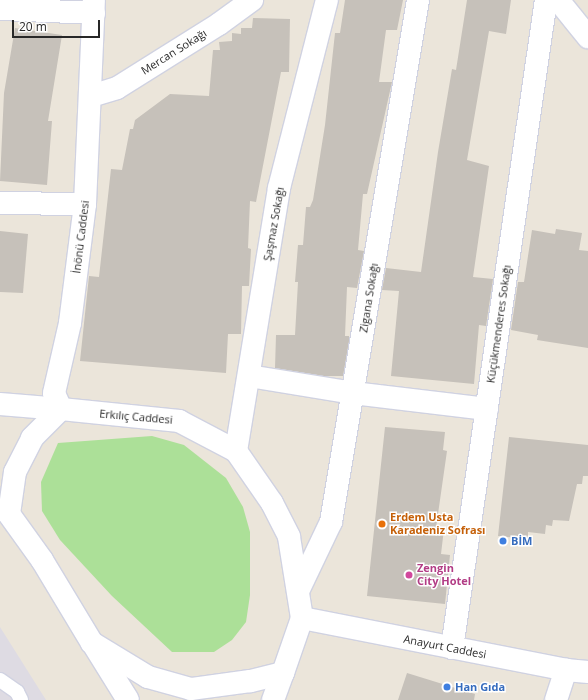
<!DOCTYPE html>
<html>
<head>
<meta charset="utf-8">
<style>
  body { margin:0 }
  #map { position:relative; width:588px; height:700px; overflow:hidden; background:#ebe5da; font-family:"Open Sans",sans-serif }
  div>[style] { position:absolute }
  .industrial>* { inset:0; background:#dedbe3 }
  .green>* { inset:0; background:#ace098 }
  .building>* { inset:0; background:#c6c1ba }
  .roads { filter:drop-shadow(1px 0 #d0d2e1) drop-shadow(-1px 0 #d0d2e1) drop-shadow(0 1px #d0d2e1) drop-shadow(0 -1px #d0d2e1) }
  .lane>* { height:14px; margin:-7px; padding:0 7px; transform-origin:7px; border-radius:7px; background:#fff }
  .street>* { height:22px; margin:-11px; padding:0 11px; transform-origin:11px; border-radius:11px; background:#fff }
  .secondary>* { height:22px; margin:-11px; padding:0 11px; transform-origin:11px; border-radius:11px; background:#fff }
  .dots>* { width:11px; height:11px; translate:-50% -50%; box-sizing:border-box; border:2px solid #fff; border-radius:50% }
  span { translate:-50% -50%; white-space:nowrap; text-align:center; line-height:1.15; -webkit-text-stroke:3px #fff; paint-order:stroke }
  .street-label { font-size:11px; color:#282828 }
  .food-label { font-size:11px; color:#c56008; font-weight:700 }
  .left { translate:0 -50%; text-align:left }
  .shop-label { font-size:11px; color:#366cbe; font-weight:700 }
  .hotel-label { font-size:11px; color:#b23c85; font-weight:700 }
  .scale { position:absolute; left:12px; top:20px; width:88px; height:18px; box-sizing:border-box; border:2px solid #282828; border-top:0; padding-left:5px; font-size:12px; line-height:14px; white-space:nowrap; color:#282828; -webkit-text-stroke:3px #fff; paint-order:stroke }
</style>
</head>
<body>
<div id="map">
  <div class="industrial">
    <i style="clip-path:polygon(0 627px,46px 700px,0 700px)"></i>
  </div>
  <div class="green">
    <i style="clip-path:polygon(152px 436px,184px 445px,226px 478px,243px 507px,250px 532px,250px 595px,246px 622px,232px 640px,214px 652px,172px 652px,112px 596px,60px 540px,42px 511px,41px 482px,58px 443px)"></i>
  </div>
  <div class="building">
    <i style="clip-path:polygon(345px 0,403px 0,397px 30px,386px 30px,379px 82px,392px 82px,367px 194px,363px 194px,358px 250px,364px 251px,357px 288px,347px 287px,345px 336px,349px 336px,349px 341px,343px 376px,324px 376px,275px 368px,276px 335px,295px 335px,298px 282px,295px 282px,298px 245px,303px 245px,306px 207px,310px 207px,313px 200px,325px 125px,335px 33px,340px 33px)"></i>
    <i style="clip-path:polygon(467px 0,511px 0,506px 34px,489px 31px,467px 160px,489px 166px,473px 277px,493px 279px,486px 326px,479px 325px,474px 384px,391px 376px,399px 291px,382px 290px,386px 268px,421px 272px,438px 152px,452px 69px,456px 70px)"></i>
    <i style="clip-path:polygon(253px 18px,290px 19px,289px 72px,281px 72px,256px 202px,250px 201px,248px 248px,251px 249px,249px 286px,242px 286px,241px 334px,228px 334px,226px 373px,80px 361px,89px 276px,99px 277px,111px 169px,122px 170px,130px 129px,133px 129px,135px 120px,170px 94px,209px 96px,213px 50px,220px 50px,219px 42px,232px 41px,232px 33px,241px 34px,241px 28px,252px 28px)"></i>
    <i style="clip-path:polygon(15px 28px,62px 35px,48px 121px,52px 121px,47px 185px,0 181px,4px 93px)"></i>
    <i style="clip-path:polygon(556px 229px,582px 233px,579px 250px,588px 251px,588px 348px,537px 340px,538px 335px,511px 330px,518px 282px,524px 282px,532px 230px,555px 234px)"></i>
    <i style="clip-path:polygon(0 231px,28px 234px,23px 293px,0 292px)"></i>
    <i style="clip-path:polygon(385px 427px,445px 432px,443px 450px,447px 451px,436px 528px,444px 529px,441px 554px,450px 555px,445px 604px,367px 596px)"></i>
    <i style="clip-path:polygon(509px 437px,588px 445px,588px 476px,583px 476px,582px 484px,577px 484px,569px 521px,553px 520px,552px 526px,546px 525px,545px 534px,528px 532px,528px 539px,498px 536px)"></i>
    <i style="clip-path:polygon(407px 673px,475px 694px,474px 700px,398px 700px)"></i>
  </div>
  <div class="roads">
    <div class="lane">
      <i style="left:0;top:680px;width:21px;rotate:35deg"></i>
      <i style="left:17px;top:692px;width:9px;rotate:63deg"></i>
    </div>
    <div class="street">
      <i style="left:558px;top:0;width:48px;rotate:51deg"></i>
      <i style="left:0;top:9px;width:94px;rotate:2.4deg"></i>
      <i style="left:91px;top:96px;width:27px;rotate:-17deg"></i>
      <i style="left:117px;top:88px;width:120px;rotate:-32.1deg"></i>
      <i style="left:219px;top:24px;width:41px;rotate:-36deg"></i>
      <i style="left:0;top:203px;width:85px;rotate:0.7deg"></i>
      <i style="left:249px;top:376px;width:105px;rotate:9.3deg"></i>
      <i style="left:353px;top:393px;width:135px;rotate:6.8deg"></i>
      <i style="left:236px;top:451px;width:266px;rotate:-80.7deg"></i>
      <i style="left:279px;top:188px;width:194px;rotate:-75.7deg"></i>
      <i style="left:299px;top:589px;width:74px;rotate:-64.5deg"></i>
      <i style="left:331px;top:522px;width:529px;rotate:-80.54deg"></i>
      <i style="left:452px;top:648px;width:655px;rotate:-81.75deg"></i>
      <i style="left:556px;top:700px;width:32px;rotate:-72deg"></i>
    </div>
    <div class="secondary">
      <i style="left:0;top:404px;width:61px;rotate:4.7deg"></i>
      <i style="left:61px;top:409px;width:119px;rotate:5.8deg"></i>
      <i style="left:179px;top:421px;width:64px;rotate:27.8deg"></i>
      <i style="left:236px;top:451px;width:63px;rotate:55.3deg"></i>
      <i style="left:272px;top:503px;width:38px;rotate:63deg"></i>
      <i style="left:289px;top:537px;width:82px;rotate:80.9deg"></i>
      <i style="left:302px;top:618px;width:58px;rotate:109.1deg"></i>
      <i style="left:283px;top:673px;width:34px;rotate:166deg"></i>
      <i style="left:250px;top:681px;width:60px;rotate:172.3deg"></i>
      <i style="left:191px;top:689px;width:45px;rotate:-164.4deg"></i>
      <i style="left:148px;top:677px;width:66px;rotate:-148.7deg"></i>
      <i style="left:92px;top:643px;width:97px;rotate:-121.1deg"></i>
      <i style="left:42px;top:560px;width:57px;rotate:-125.7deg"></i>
      <i style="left:9px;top:514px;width:42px;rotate:-81.9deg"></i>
      <i style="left:15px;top:472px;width:38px;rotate:-63deg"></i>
      <i style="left:32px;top:438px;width:41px;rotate:-45deg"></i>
      <i style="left:61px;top:409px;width:17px;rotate:-114deg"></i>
      <i style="left:54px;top:393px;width:72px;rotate:-77.1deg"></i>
      <i style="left:70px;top:323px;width:120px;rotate:-82.8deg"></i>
      <i style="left:85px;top:204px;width:204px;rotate:-87.5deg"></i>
      <i style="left:302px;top:618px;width:269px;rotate:11.1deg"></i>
      <i style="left:566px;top:670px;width:22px;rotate:5deg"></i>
      <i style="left:95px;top:647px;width:62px;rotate:58.1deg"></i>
      <i style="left:273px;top:700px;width:29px;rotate:-70deg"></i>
    </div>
  </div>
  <div class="dots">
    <i style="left:382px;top:524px;background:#e8710a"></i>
    <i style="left:503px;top:541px;background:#3f7fe0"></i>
    <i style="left:409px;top:575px;background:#d1479c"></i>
    <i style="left:447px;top:687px;background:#3f7fe0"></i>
  </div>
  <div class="street-label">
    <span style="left:174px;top:52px;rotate:-32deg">Mercan Sokağı</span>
    <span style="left:274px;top:224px;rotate:-80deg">Şaşmaz Sokağı</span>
    <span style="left:81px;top:237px;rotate:-83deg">İnönü Caddesi</span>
    <span style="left:369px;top:298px;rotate:-81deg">Zigana Sokağı</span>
    <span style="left:499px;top:324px;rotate:-82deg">Küçükmenderes Sokağı</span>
    <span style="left:136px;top:417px;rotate:5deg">Erkılıç Caddesi</span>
    <span style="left:445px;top:647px;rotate:11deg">Anayurt Caddesi</span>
  </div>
  <div class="food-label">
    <span class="left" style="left:390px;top:524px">Erdem Usta<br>Karadeniz Sofrası</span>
  </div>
  <div class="shop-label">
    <span class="left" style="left:511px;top:541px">BİM</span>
    <span class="left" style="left:455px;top:687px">Han Gıda</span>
  </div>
  <div class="hotel-label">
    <span class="left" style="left:417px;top:575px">Zengin<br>City Hotel</span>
  </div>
  <div class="scale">20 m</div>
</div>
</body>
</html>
